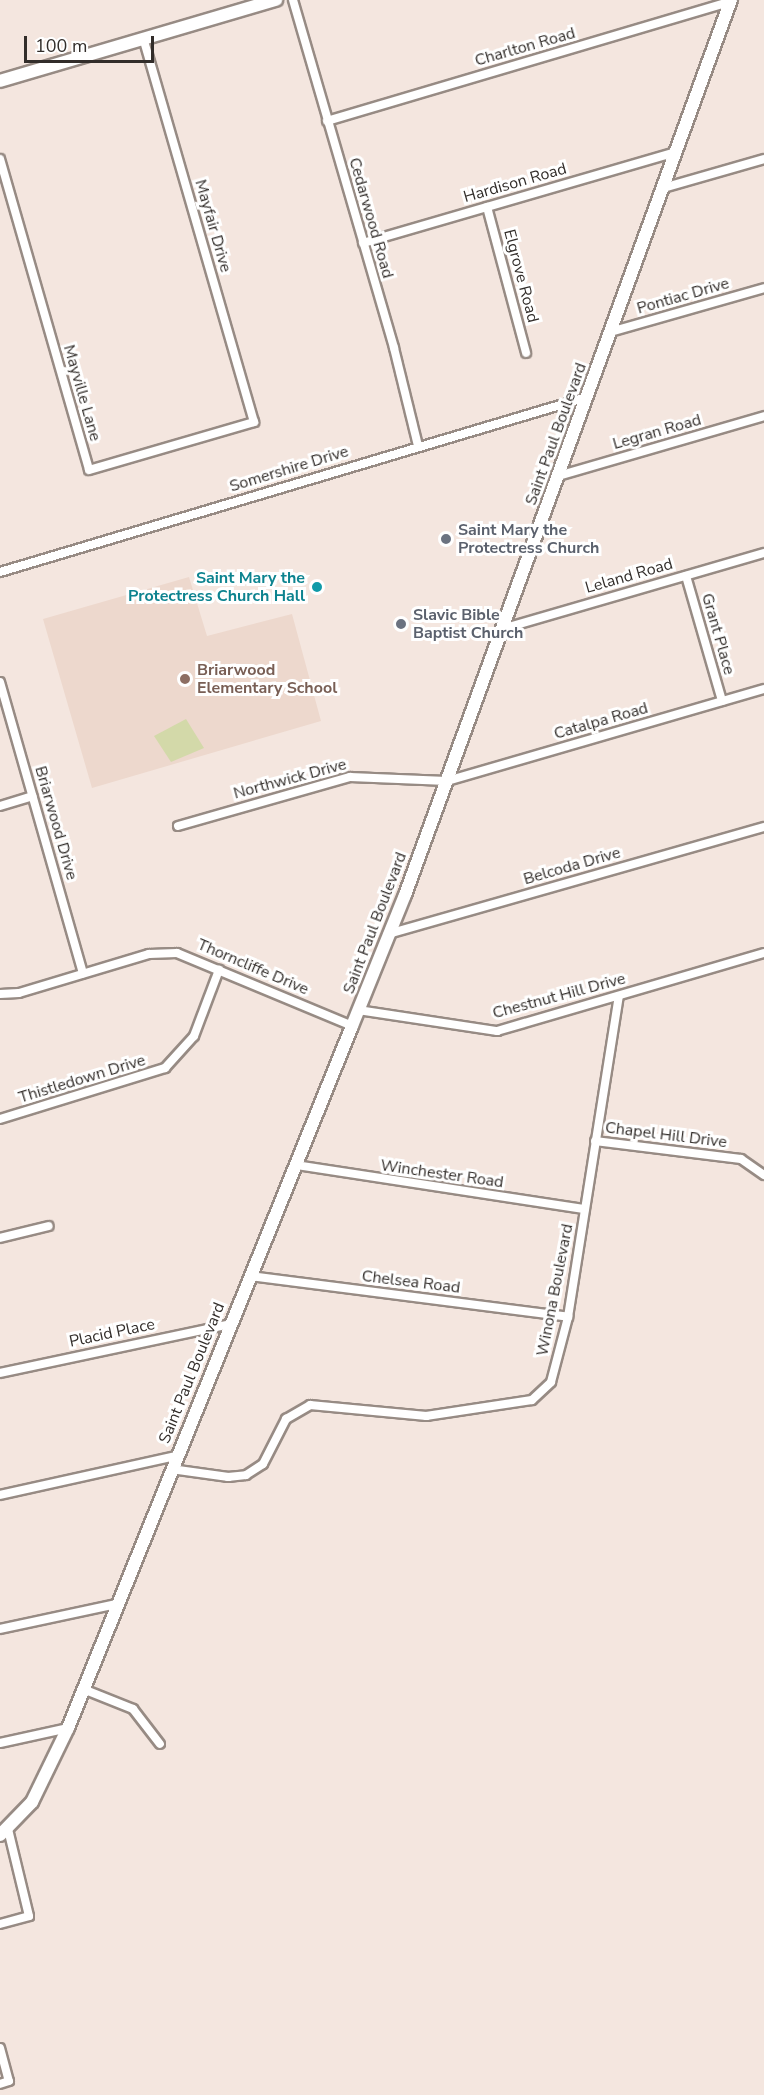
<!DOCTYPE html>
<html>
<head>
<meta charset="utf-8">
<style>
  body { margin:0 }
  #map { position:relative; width:764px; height:2095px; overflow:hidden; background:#f4e6df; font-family:"Nunito Sans",sans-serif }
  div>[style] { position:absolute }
  .built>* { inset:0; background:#edd8cd }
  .green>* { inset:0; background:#d3d9a9 }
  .roads { filter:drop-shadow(2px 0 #978b84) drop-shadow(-2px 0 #978b84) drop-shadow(0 2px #978b84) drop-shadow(0 -2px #978b84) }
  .minor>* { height:8px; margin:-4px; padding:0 4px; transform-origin:4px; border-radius:4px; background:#fff }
  .secondary>* { height:12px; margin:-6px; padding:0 6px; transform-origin:6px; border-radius:6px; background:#fff }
  .dots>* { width:16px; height:16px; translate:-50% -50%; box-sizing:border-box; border:3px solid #fff; border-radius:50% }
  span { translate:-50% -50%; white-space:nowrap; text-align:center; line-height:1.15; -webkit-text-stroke:6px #fff; paint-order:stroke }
  .street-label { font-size:16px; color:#322d2a }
  .worship-label { font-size:16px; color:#5b616d; font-weight:700 }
  .left { translate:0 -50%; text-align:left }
  .culture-label { font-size:16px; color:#0d838f; font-weight:700 }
  .right { translate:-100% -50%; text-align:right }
  .education-label { font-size:16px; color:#785e54; font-weight:700 }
  .scale { position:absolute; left:24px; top:36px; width:130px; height:27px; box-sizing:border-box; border:3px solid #322d2a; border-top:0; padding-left:8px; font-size:18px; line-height:21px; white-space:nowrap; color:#322d2a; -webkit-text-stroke:4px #fff; paint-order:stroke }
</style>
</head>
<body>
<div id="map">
  <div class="built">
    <i style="clip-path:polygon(189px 577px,207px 636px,292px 614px,321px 721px,92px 788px,43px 619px)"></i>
  </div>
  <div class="green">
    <i style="clip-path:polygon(186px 719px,204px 748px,171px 762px,154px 736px)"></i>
  </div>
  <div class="roads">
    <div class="minor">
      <i style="left:293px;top:0;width:362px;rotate:73.8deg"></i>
      <i style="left:394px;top:348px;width:101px;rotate:76.2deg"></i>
      <i style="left:327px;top:121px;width:421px;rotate:-16.5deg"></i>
      <i style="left:0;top:159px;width:323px;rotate:74deg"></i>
      <i style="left:89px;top:470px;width:172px;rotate:-16.2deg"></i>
      <i style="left:254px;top:422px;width:400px;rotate:-106.1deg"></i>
      <i style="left:663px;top:188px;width:105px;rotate:-16deg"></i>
      <i style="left:487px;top:207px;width:151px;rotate:75deg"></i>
      <i style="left:363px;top:243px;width:326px;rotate:-16.2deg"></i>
      <i style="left:610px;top:332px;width:160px;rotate:-15.9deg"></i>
      <i style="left:558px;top:476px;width:215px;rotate:-16.2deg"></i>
      <i style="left:0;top:572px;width:613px;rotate:-16.6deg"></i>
      <i style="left:686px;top:576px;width:130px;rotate:73.9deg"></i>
      <i style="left:502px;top:629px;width:273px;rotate:-16.2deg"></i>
      <i style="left:0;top:682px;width:303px;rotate:74.1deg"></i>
      <i style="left:0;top:806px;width:34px;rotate:-17deg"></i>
      <i style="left:178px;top:826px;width:179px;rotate:-15.9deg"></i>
      <i style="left:350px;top:777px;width:97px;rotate:2.4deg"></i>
      <i style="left:447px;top:781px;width:330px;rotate:-16.2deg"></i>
      <i style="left:388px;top:934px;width:391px;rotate:-15.9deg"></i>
      <i style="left:0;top:994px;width:19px;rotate:-3deg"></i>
      <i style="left:19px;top:993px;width:136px;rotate:-16.7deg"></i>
      <i style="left:149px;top:954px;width:28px;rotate:-2deg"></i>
      <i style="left:177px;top:953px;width:190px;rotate:22.6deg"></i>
      <i style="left:358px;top:1010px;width:141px;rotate:8.6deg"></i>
      <i style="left:497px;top:1031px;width:278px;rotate:-16.3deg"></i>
      <i style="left:0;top:1119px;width:173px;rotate:-17.2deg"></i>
      <i style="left:165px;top:1068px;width:43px;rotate:-47.8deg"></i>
      <i style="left:194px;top:1036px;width:71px;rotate:-69.3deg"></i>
      <i style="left:595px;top:1141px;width:147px;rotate:7deg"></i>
      <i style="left:741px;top:1159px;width:28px;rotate:35deg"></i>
      <i style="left:296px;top:1165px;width:292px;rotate:8.7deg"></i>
      <i style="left:0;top:1238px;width:50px;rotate:-13.8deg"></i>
      <i style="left:250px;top:1276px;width:321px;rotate:7.3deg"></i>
      <i style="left:0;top:1373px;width:235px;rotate:-12deg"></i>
      <i style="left:171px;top:1469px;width:58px;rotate:8deg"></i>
      <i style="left:228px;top:1477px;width:18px;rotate:-6deg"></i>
      <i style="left:246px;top:1475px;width:20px;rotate:-33deg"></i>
      <i style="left:263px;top:1464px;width:51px;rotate:-62.9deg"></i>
      <i style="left:286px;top:1419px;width:28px;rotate:-30deg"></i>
      <i style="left:310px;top:1405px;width:117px;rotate:5.4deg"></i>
      <i style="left:426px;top:1416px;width:107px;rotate:-8.6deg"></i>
      <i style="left:532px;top:1400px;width:26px;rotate:-43deg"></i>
      <i style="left:551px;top:1382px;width:67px;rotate:-75.3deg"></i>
      <i style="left:568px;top:1317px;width:325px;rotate:-81deg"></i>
      <i style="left:0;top:1495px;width:180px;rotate:-12.5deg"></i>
      <i style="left:0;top:1629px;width:120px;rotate:-12.1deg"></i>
      <i style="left:83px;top:1689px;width:54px;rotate:21.8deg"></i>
      <i style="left:133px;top:1709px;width:44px;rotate:52.4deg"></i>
      <i style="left:0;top:1743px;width:70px;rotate:-12.4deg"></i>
      <i style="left:0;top:1924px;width:30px;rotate:-15deg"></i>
      <i style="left:29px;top:1916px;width:89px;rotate:-103.6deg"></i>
      <i style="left:0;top:2048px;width:34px;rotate:75deg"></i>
      <i style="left:9px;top:2081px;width:9px;rotate:162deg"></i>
    </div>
    <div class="secondary">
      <i style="left:0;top:81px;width:288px;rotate:-16.4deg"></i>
      <i style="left:0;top:1835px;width:46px;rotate:-45.9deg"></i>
      <i style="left:32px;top:1802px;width:82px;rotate:-64.1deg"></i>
      <i style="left:68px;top:1728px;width:757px;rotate:-67.97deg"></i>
      <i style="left:352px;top:1026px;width:141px;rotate:-68deg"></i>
      <i style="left:405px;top:895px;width:953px;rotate:-69.99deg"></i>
    </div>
  </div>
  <div class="dots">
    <i style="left:446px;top:539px;background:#6b7280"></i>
    <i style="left:317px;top:587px;background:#0f9aa8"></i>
    <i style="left:401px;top:624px;background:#6b7280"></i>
    <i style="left:185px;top:679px;background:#8d6e63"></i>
  </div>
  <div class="street-label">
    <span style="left:525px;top:47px;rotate:-16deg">Charlton Road</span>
    <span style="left:515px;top:183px;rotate:-16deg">Hardison Road</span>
    <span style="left:371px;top:218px;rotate:74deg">Cedarwood Road</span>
    <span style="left:213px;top:226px;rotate:74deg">Mayfair Drive</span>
    <span style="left:521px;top:276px;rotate:75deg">Elgrove Road</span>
    <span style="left:683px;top:296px;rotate:-16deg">Pontiac Drive</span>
    <span style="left:82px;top:393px;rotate:74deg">Mayville Lane</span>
    <span style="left:657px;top:432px;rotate:-16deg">Legran Road</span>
    <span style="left:556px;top:434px;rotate:-70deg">Saint Paul Boulevard</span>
    <span style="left:289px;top:469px;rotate:-17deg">Somershire Drive</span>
    <span style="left:629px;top:576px;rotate:-16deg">Leland Road</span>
    <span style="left:718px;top:634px;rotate:74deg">Grant Place</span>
    <span style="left:601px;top:721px;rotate:-16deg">Catalpa Road</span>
    <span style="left:290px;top:779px;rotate:-15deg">Northwick Drive</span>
    <span style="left:56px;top:823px;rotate:74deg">Briarwood Drive</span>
    <span style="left:572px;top:866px;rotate:-16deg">Belcoda Drive</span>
    <span style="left:375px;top:923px;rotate:-69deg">Saint Paul Boulevard</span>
    <span style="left:253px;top:967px;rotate:23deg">Thorncliffe Drive</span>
    <span style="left:559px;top:996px;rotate:-15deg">Chestnut Hill Drive</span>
    <span style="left:82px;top:1079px;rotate:-17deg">Thistledown Drive</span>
    <span style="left:666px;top:1135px;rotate:7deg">Chapel Hill Drive</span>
    <span style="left:442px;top:1174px;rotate:8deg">Winchester Road</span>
    <span style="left:411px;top:1282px;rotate:7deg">Chelsea Road</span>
    <span style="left:555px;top:1290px;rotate:-79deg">Winona Boulevard</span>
    <span style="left:112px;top:1333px;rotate:-12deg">Placid Place</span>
    <span style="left:192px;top:1373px;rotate:-68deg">Saint Paul Boulevard</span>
  </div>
  <div class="worship-label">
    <span class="left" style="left:458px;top:539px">Saint Mary the<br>Protectress Church</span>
    <span class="left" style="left:413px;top:624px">Slavic Bible<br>Baptist Church</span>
  </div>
  <div class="culture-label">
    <span class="right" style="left:305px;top:587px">Saint Mary the<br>Protectress Church Hall</span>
  </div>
  <div class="education-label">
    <span class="left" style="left:197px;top:679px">Briarwood<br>Elementary School</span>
  </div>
  <div class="scale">100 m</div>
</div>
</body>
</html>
